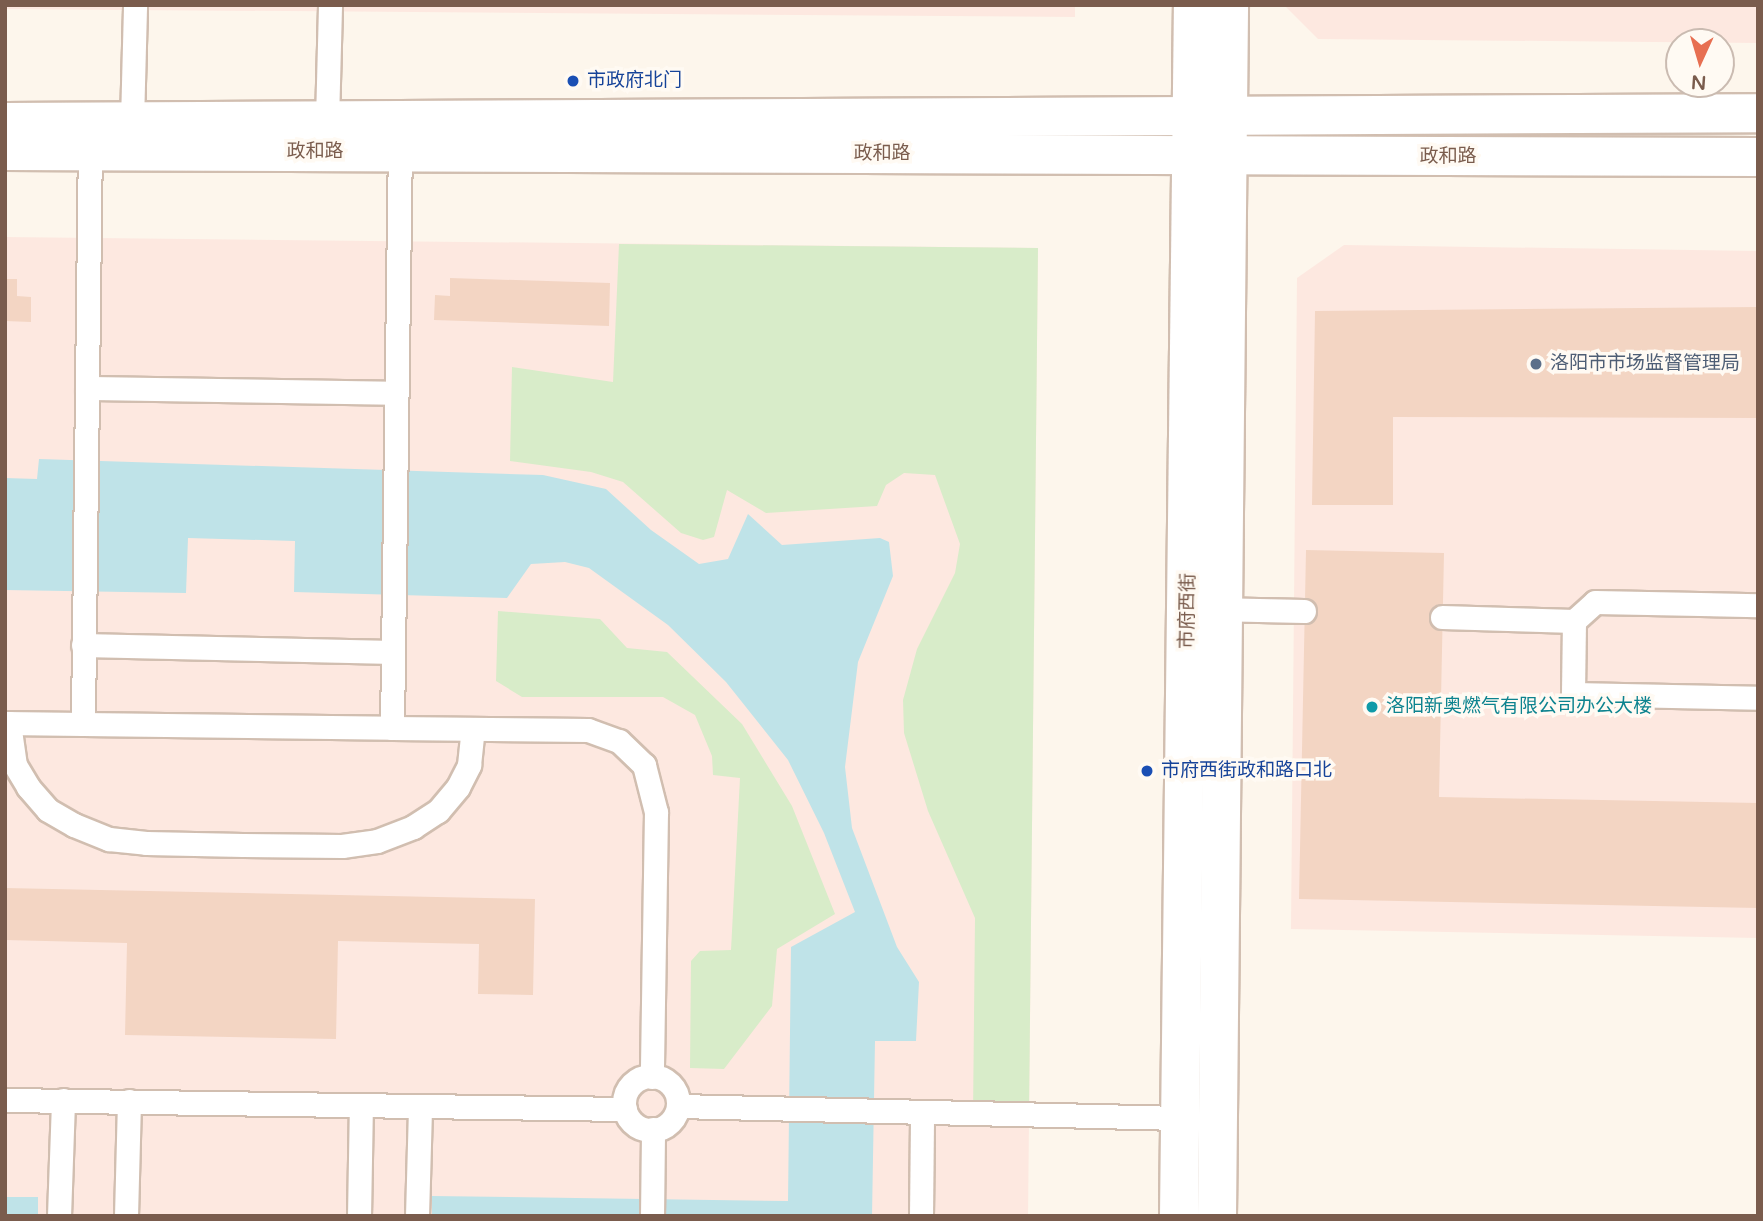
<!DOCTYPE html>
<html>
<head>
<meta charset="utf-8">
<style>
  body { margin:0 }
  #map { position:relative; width:1763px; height:1221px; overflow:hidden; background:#fdf6ec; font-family:"Varela Round","Noto Sans SC",sans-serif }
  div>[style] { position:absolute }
  .commercial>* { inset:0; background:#fde8e0 }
  .green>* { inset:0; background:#d8ecc9 }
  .water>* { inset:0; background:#bfe3e8 }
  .building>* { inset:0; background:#f3d5c3 }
  .roads { filter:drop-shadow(2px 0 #d1beb0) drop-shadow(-2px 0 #d1beb0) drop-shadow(0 2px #d1beb0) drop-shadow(0 -2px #d1beb0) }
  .service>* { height:23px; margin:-11.5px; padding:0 11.5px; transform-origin:11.5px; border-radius:11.5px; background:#fff }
  .service>.ring { margin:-11.5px; padding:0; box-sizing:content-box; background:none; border:23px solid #fff; border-radius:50% }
  .tertiary>* { height:38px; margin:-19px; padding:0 19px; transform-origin:19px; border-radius:19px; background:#fff }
  .dots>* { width:19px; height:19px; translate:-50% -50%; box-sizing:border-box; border:4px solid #fffaf3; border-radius:50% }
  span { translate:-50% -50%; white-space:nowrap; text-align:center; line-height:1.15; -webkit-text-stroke:7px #fffaf3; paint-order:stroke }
  .transit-label { font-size:19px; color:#164399 }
  .left { translate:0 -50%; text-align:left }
  .street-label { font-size:19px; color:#7a5c4d }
  .service-label { font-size:19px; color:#4e5e75 }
  .culture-label { font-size:19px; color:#0d838f }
  .frame { position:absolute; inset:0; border:7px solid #7a5c4d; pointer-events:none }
  .north { position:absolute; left:1665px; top:28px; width:70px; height:70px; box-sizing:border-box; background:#fffaf3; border:2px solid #cabbb1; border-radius:50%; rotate:184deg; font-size:19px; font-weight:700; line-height:28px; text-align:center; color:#7a5c4d }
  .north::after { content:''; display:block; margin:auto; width:24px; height:32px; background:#e76f51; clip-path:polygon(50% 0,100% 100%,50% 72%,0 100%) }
</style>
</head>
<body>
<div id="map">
  <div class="commercial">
    <i style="clip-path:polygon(5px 5px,1075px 5px,1075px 17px,5px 9px)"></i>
    <i style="clip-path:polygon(1284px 5px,1758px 5px,1758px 43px,1318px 39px)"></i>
    <i style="clip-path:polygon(5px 237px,1038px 248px,1028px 1216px,5px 1216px)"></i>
    <i style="clip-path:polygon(1344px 245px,1758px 251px,1758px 938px,1291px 929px,1297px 278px)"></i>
  </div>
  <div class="green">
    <i style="clip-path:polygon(619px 244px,1038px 248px,1029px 1115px,973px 1114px,975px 918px,928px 811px,904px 733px,903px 700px,917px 649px,955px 573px,960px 544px,935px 475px,904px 473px,886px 485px,877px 506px,766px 513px,727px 490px,714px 537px,703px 540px,681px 533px,623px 482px,591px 472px,510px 461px,512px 367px,613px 382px)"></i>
    <i style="clip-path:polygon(498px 611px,600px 619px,627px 648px,667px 652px,742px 724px,792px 806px,835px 914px,777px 949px,772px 1006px,724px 1069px,690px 1068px,691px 961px,700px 951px,731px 950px,740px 778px,713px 775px,712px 756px,695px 715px,663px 697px,522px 697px,496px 681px)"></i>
  </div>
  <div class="water">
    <i style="clip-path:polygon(39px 459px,543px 475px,606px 489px,651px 530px,699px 564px,728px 559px,748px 514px,782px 545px,880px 538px,889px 542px,893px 576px,858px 662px,845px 767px,852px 828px,897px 947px,919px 982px,916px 1041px,875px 1041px,872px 1216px,432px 1216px,432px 1196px,788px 1201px,791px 947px,855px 912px,824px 833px,788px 760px,726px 682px,668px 625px,589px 568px,565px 562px,531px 564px,507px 598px,294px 592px,295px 541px,188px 538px,186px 593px,5px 590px,5px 478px,37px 479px)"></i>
    <i style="clip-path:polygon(5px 1197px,38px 1197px,38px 1216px,5px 1216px)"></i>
  </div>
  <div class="building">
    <i style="clip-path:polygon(450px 278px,610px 283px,609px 326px,434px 320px,435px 295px,450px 296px)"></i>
    <i style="clip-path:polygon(5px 279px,17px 279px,17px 296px,31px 297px,31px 322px,5px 321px)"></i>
    <i style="clip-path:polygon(1758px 307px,1758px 418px,1393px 417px,1393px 505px,1312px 505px,1315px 311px)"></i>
    <i style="clip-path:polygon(1306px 550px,1444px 553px,1439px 797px,1758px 803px,1758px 908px,1299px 899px)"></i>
    <i style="clip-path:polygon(5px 888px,535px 899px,533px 995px,478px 994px,479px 944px,338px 941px,336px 1039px,125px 1035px,127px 943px,5px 940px)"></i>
  </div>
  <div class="roads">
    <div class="service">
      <i style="left:327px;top:121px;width:116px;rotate:-88.5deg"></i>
      <i style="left:132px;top:122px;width:117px;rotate:-88.5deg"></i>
      <i style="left:90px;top:139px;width:585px;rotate:90.69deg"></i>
      <i style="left:83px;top:724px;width:309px;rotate:0.7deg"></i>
      <i style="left:392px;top:728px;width:587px;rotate:-89.22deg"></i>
      <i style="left:87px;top:388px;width:309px;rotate:0.9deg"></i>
      <i style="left:1213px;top:609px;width:91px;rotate:1.3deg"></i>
      <i style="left:1442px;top:617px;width:132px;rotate:1.7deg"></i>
      <i style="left:1574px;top:621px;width:28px;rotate:-42deg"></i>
      <i style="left:1595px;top:602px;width:163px;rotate:1.1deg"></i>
      <i style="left:1574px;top:621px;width:73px;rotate:90.8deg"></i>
      <i style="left:1573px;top:694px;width:185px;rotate:1.2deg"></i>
      <i style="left:83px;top:645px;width:310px;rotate:1.3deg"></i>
      <i style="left:5px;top:723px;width:78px;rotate:0.7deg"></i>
      <i style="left:9px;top:723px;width:42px;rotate:81.9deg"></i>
      <i style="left:15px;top:765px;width:26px;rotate:59deg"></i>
      <i style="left:28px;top:787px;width:30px;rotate:49deg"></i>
      <i style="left:48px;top:810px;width:30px;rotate:30deg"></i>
      <i style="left:74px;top:825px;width:38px;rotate:22deg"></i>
      <i style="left:109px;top:839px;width:37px;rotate:6deg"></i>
      <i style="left:146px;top:843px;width:97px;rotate:1.2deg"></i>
      <i style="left:243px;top:845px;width:99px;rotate:0.6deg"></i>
      <i style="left:342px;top:846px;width:35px;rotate:-8deg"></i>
      <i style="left:377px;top:841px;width:39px;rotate:-21deg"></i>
      <i style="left:413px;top:827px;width:30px;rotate:-33deg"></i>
      <i style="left:438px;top:811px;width:31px;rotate:-50deg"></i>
      <i style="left:458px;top:787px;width:25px;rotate:-63deg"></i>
      <i style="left:469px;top:765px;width:36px;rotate:-84deg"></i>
      <i style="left:392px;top:728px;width:196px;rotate:0.6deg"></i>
      <i style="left:588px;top:730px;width:33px;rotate:20deg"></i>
      <i style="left:619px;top:741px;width:35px;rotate:44deg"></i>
      <i style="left:644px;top:765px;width:49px;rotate:75.7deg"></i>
      <i style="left:656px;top:812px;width:265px;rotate:90.9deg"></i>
      <i class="ring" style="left:624px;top:1076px;width:31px;height:31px"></i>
      <i style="left:5px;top:1100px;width:620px;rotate:0.83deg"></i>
      <i style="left:678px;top:1106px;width:503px;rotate:1.37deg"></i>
      <i style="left:59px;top:1216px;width:116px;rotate:-88deg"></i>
      <i style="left:126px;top:1216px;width:115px;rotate:-88.5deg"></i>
      <i style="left:359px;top:1216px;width:111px;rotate:-89deg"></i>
      <i style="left:417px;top:1216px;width:110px;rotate:-88.4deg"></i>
      <i style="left:652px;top:1216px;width:87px;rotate:-89.3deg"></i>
      <i style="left:921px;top:1216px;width:103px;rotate:-89.4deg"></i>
    </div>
    <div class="tertiary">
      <i style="left:5px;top:122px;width:1753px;rotate:-0.29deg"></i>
      <i style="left:5px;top:151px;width:1753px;rotate:0.2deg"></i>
      <i style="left:1179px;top:1216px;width:1211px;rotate:-89.34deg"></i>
      <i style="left:1217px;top:1216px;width:1211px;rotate:-89.43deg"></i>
    </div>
  </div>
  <div class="dots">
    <i style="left:573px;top:81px;background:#1a4fb4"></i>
    <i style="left:1536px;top:364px;background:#5c6f8a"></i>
    <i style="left:1372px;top:707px;background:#0f9aa8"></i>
    <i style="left:1147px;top:771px;background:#1a4fb4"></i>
  </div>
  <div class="transit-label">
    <span class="left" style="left:587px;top:81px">市政府北门</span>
    <span class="left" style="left:1161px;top:771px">市府西街政和路口北</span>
  </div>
  <div class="street-label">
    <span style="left:315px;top:152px">政和路</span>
    <span style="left:882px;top:154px">政和路</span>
    <span style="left:1448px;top:157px">政和路</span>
    <span style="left:1188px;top:611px;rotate:-89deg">市府西街</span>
  </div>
  <div class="service-label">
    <span class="left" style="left:1550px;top:364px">洛阳市市场监督管理局</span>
  </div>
  <div class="culture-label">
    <span class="left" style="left:1386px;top:707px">洛阳新奥燃气有限公司办公大楼</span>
  </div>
  <div class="frame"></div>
  <div class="north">N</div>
</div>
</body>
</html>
